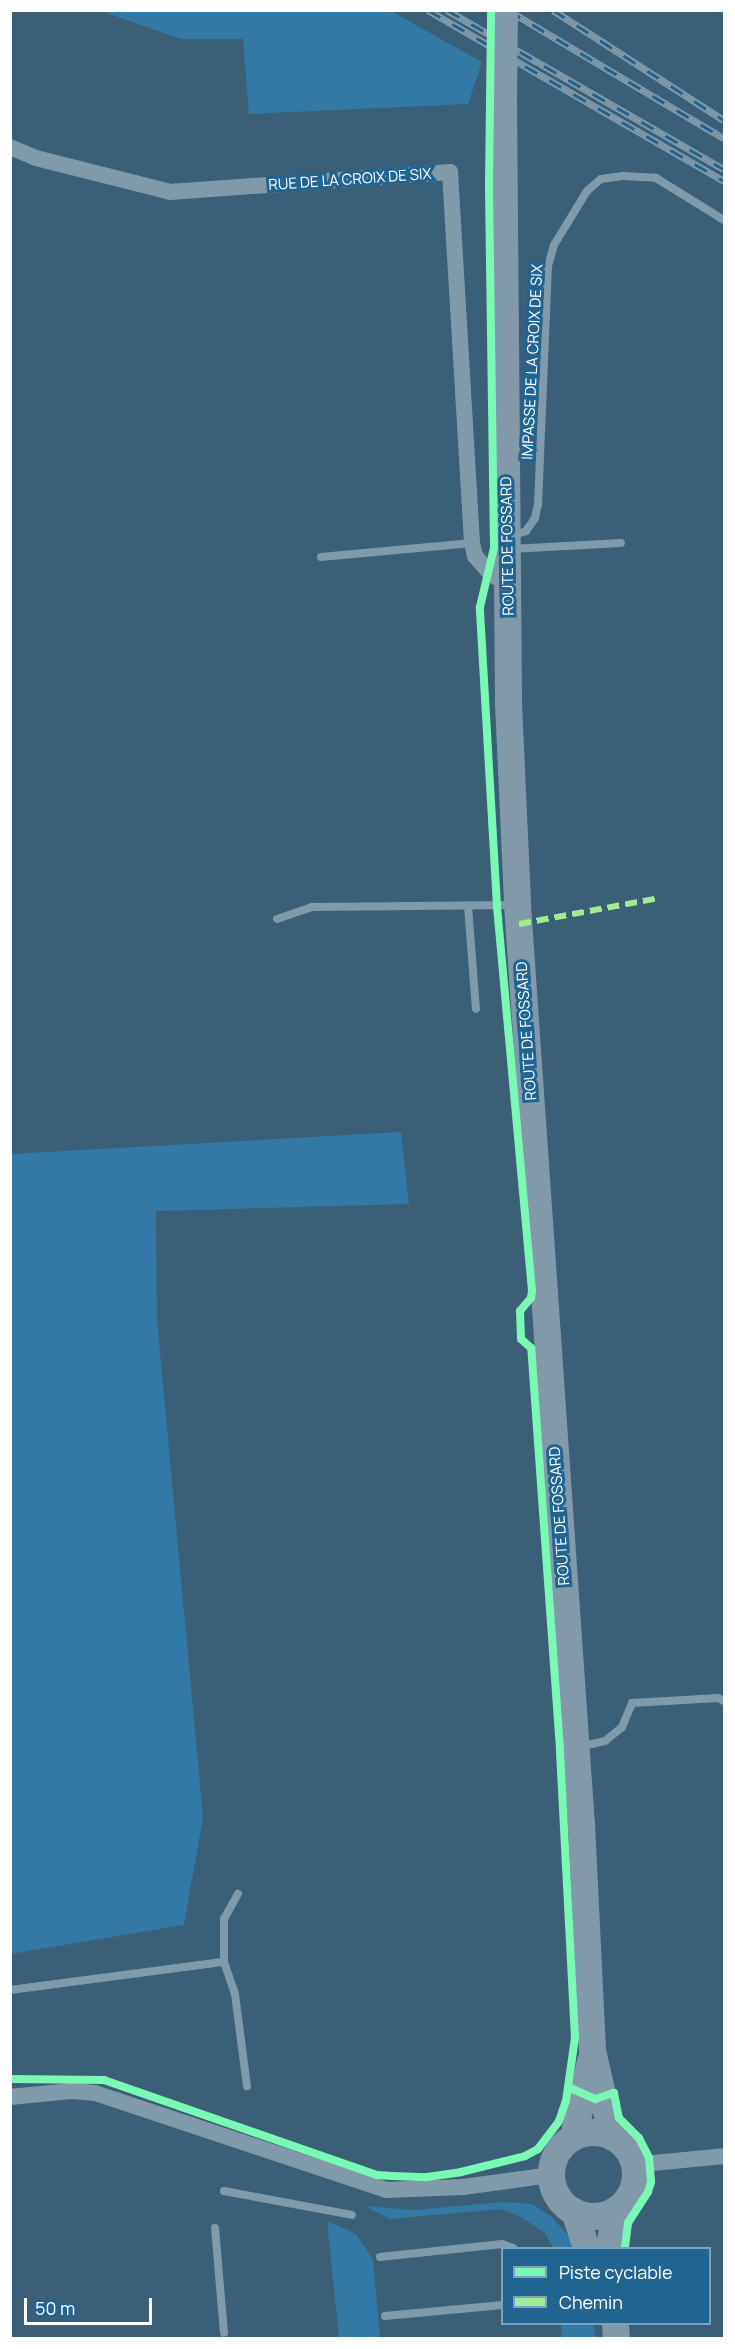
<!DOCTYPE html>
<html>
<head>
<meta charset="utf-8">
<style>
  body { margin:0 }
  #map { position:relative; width:735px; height:2349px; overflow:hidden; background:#3a5f77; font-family:Manrope,sans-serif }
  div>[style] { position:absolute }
  .green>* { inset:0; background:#327aa5 }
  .service>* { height:8px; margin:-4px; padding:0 4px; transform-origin:4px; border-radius:4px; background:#819aaa }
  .minor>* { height:16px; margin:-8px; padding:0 8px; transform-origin:8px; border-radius:8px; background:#819aaa }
  .primary>* { height:27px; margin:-13.5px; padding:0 13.5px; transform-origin:13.5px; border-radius:13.5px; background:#8199a9 }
  .primary>.ring { margin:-13.5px; padding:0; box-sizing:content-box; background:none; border:27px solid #8199a9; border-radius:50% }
  .rail>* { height:7px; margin-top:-3.5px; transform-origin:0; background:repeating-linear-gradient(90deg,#206491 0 14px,#819aa9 0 28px); box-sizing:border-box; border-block:2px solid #819aa9 }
  .primary-bridge>* { height:27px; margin:-13.5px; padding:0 13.5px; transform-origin:13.5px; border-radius:13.5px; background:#8199a9 }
  .quiet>* { height:6px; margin-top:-3px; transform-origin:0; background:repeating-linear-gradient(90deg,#9fed91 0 12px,transparent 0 18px) }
  .cycleway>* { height:8px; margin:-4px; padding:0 4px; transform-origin:4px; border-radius:4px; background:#7af9b4 }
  span { translate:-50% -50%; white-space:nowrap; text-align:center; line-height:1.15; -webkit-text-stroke:6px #206491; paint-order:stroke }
  .street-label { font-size:15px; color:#fff }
  .frame { position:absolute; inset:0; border:12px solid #fff; pointer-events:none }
  .legend { position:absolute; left:501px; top:2247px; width:210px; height:78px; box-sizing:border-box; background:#206491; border:2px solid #79a2bd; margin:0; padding:8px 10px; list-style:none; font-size:18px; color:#fff }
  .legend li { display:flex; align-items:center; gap:12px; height:30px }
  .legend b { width:30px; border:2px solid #79a2bd }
  .scale { position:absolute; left:24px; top:2298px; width:128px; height:27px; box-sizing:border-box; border:3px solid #fff; border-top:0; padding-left:8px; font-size:18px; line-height:21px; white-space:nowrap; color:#fff; -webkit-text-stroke:4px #206491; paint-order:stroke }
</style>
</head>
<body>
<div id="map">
  <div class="green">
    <i style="clip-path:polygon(101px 11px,391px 11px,482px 62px,468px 104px,249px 114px,243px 39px,181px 39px)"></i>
    <i style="clip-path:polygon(401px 1132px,409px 1204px,156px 1211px,157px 1320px,203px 1817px,184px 1925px,11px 1954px,11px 1154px)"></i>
    <i style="clip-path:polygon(503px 2202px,532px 2204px,552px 2217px,569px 2237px,574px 2248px,553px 2248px,545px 2233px,521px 2217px,502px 2209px,390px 2219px,365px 2206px,413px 2210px)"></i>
    <i style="clip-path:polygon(327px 2221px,356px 2234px,373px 2259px,380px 2338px,339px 2338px)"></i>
    <i style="clip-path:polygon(561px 2324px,593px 2324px,596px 2338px,562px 2338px)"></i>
  </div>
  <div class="service">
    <i style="left:511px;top:536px;width:16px;rotate:-18deg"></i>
    <i style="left:526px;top:531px;width:16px;rotate:-55deg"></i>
    <i style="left:535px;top:518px;width:14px;rotate:-78deg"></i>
    <i style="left:538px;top:504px;width:238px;rotate:-87.6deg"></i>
    <i style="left:548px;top:266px;width:22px;rotate:-74deg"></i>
    <i style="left:554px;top:245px;width:63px;rotate:-58.6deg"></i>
    <i style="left:587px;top:191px;width:18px;rotate:-41deg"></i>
    <i style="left:601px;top:179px;width:22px;rotate:-8deg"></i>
    <i style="left:623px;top:176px;width:33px;rotate:3deg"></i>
    <i style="left:656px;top:178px;width:80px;rotate:31.7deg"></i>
    <i style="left:511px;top:549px;width:110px;rotate:-3.1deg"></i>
    <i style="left:321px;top:557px;width:152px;rotate:-5.3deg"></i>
    <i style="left:468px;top:906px;width:103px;rotate:85.6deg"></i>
    <i style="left:277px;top:919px;width:37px;rotate:-19deg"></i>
    <i style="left:312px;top:907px;width:202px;rotate:-0.6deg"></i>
    <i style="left:579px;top:1747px;width:27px;rotate:-13deg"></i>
    <i style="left:605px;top:1741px;width:22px;rotate:-39deg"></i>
    <i style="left:622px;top:1727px;width:26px;rotate:-67deg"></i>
    <i style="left:632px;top:1703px;width:86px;rotate:-3.3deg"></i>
    <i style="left:718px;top:1698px;width:7px;rotate:27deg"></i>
    <i style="left:224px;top:1962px;width:34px;rotate:71deg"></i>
    <i style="left:235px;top:1994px;width:93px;rotate:82.6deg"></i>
    <i style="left:10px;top:1990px;width:216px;rotate:-7.5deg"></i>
    <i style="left:224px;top:1962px;width:43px;rotate:-90deg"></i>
    <i style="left:224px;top:1919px;width:29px;rotate:-61deg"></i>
    <i style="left:224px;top:2191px;width:130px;rotate:10.6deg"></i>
    <i style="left:215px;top:2228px;width:105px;rotate:85.1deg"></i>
    <i style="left:380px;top:2257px;width:123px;rotate:-6.1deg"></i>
    <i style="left:502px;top:2244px;width:12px;rotate:20deg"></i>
    <i style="left:385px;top:2316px;width:118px;rotate:-5.4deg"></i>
  </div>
  <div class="minor">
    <i style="left:10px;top:147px;width:28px;rotate:23deg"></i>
    <i style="left:36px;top:158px;width:138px;rotate:14.2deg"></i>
    <i style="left:170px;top:192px;width:281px;rotate:-4.1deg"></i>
    <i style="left:450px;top:172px;width:372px;rotate:86.6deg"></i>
    <i style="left:472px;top:543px;width:13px;rotate:77deg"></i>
    <i style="left:475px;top:556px;width:21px;rotate:49deg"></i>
    <i style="left:489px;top:572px;width:9px;rotate:36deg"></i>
    <i style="left:496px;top:577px;width:12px;rotate:9deg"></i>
    <i style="left:10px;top:2097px;width:62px;rotate:-5.5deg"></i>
    <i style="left:72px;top:2091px;width:23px;rotate:5deg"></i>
    <i style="left:95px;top:2093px;width:307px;rotate:18.4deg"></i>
    <i style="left:386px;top:2190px;width:77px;rotate:-2.2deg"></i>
    <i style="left:463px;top:2187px;width:89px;rotate:-7.8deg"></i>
    <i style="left:633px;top:2165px;width:91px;rotate:-5.6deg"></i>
  </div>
  <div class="primary">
    <i style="left:503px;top:100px;width:603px;rotate:89.52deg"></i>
    <i style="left:508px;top:703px;width:202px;rotate:87.4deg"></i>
    <i style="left:517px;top:905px;width:921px;rotate:86.02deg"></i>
    <i style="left:581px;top:1824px;width:226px;rotate:87.2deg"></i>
    <i style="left:592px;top:2050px;width:89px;rotate:77.1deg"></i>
    <i class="ring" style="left:551px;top:2132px;width:57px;height:57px"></i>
    <i style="left:573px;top:2137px;width:78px;rotate:-77.4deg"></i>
    <i style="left:574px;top:2211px;width:39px;rotate:72deg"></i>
    <i style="left:609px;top:2248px;width:39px;rotate:-81deg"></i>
    <i style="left:615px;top:2324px;width:14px;rotate:86deg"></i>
  </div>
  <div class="rail">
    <i style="left:428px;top:10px;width:342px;rotate:30deg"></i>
    <i style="left:447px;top:10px;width:319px;rotate:29.9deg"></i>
    <i style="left:508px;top:10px;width:251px;rotate:30.7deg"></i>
    <i style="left:553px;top:10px;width:203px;rotate:32.8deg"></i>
  </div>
  <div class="primary-bridge">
    <i style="left:503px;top:100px;width:90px;rotate:-89.4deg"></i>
  </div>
  <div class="quiet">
    <i style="left:519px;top:924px;width:142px;rotate:-10.5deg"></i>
  </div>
  <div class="cycleway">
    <i style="left:10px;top:2079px;width:94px;rotate:0.6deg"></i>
    <i style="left:104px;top:2080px;width:289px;rotate:19.2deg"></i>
    <i style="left:377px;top:2175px;width:15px;rotate:4deg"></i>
    <i style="left:392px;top:2176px;width:35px;rotate:2deg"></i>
    <i style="left:427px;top:2177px;width:34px;rotate:-8deg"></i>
    <i style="left:461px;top:2172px;width:66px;rotate:-14deg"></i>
    <i style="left:525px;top:2156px;width:15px;rotate:-28deg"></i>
    <i style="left:538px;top:2149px;width:35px;rotate:-53deg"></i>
    <i style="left:559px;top:2121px;width:21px;rotate:-71deg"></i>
    <i style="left:566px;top:2101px;width:64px;rotate:-81.9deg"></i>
    <i style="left:575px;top:2038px;width:289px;rotate:-93deg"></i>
    <i style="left:560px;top:1749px;width:402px;rotate:-94.1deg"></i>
    <i style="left:531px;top:1348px;width:13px;rotate:-138deg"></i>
    <i style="left:521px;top:1339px;width:28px;rotate:-92deg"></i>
    <i style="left:520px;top:1311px;width:17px;rotate:-50deg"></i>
    <i style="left:531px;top:1298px;width:7px;rotate:-82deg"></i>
    <i style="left:532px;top:1291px;width:387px;rotate:-95.2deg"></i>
    <i style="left:497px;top:906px;width:299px;rotate:-93.3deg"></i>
    <i style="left:480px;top:607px;width:61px;rotate:-76.7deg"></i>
    <i style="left:494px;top:548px;width:364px;rotate:-90.8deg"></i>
    <i style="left:489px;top:184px;width:174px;rotate:-89.3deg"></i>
    <i style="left:568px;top:2087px;width:30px;rotate:24deg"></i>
    <i style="left:595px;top:2099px;width:20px;rotate:-18deg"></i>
    <i style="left:614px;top:2093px;width:25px;rotate:79deg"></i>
    <i style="left:619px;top:2118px;width:28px;rotate:45deg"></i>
    <i style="left:639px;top:2138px;width:22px;rotate:63deg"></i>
    <i style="left:649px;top:2158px;width:24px;rotate:85deg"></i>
    <i style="left:651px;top:2182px;width:10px;rotate:107deg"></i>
    <i style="left:648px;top:2192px;width:37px;rotate:123deg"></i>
    <i style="left:628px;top:2223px;width:25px;rotate:97deg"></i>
  </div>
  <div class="street-label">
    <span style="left:350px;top:179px;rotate:-4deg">RUE DE LA CROIX DE SIX</span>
    <span style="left:532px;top:362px;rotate:-87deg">IMPASSE DE LA CROIX DE SIX</span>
    <span style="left:507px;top:546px;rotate:-91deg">ROUTE DE FOSSARD</span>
    <span style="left:526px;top:1031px;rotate:-94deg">ROUTE DE FOSSARD</span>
    <span style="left:559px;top:1516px;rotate:-94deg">ROUTE DE FOSSARD</span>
  </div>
  <div class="frame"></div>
  <ul class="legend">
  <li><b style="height:8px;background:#7af9b4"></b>Piste cyclable</li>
  <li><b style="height:8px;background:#9fed91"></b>Chemin</li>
  </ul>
  <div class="scale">50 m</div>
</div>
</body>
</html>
